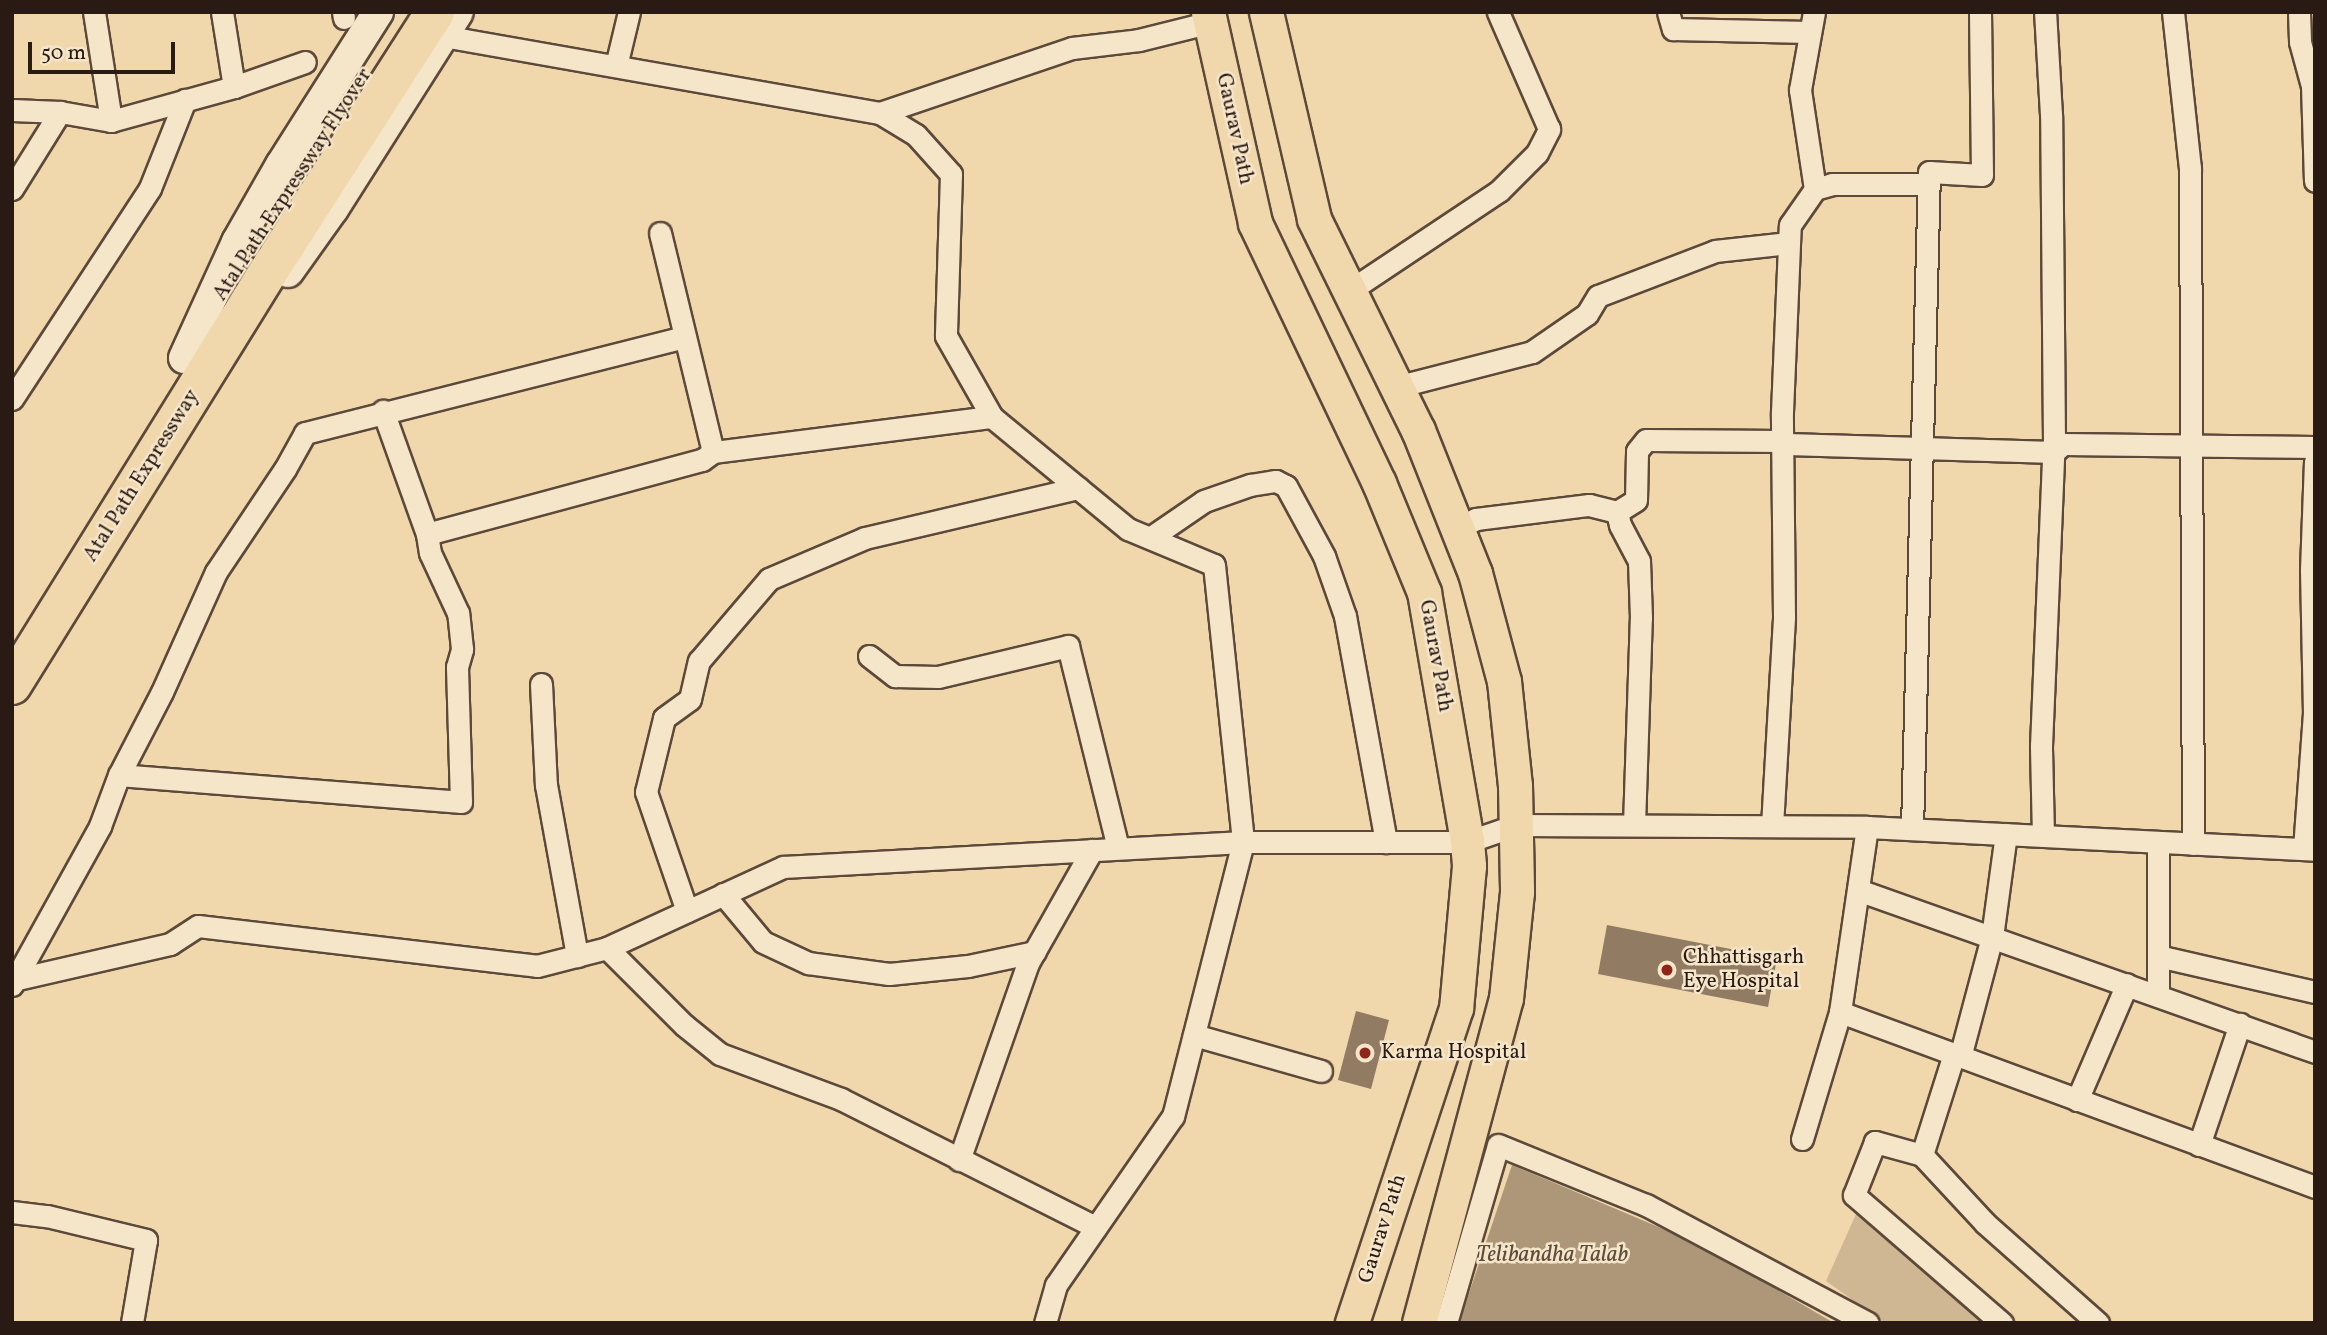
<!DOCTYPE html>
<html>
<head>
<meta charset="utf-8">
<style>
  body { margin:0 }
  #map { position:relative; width:2327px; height:1335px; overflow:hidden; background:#f0d7ac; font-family:Vollkorn,serif }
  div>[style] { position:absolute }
  .green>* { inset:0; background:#ceb792 }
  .water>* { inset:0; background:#ad9778 }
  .building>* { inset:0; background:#917c63 }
  .roads { filter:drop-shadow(2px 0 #5c493a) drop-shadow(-2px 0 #5c493a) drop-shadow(0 2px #5c493a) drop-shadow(0 -2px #5c493a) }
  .street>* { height:21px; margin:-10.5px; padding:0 10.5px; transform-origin:10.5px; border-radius:10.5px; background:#f5e5c9 }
  .secondary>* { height:30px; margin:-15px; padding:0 15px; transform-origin:15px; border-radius:15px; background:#f5e5c9 }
  .primary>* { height:33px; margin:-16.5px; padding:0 16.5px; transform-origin:16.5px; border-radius:16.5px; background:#f0d7ac }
  .highway>* { height:38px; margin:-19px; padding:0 19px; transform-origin:19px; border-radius:19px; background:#f0d7ac }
  .dots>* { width:19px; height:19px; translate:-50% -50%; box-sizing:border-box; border:4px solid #f5e5c9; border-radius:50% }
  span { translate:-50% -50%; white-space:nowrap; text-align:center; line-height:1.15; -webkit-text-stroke:5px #f5e5c9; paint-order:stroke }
  .street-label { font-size:21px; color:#2a1a14 }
  .poi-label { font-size:21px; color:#2a1a14 }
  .left { translate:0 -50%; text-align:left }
  .water-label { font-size:23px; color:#5e4c3c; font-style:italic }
  .frame { position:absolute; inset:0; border:14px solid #2a1a14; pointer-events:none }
  .scale { position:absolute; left:28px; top:42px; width:147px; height:32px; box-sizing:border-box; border:4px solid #2a1a14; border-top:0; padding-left:9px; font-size:21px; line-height:24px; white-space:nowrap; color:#2a1a14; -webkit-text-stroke:5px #f5e5c9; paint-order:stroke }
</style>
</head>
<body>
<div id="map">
  <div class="green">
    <i style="clip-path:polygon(1857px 1212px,1984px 1310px,1998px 1323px,1885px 1323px,1826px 1281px)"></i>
  </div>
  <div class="water">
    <i style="clip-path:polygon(1512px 1165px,1701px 1245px,1834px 1323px,1459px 1323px)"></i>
  </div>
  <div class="building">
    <i style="clip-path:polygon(1607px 925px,1777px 958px,1768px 1007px,1598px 974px)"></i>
    <i style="clip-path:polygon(1356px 1011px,1389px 1020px,1371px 1089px,1338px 1080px)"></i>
  </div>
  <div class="roads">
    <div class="street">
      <i style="left:94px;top:12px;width:110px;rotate:81.1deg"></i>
      <i style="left:222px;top:12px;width:76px;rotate:80.9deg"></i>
      <i style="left:343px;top:12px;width:6px;rotate:81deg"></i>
      <i style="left:1668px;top:12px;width:18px;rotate:74deg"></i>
      <i style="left:1673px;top:29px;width:136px;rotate:1.3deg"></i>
      <i style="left:1814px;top:12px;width:79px;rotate:100.2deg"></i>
      <i style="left:1800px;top:90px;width:100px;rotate:81.4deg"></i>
      <i style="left:2173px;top:12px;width:157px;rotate:83.8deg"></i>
      <i style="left:2190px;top:168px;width:676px;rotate:89.75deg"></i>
      <i style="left:2299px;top:12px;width:30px;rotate:88deg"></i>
      <i style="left:2300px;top:42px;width:46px;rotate:74.7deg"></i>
      <i style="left:2312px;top:86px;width:95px;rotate:88.2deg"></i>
      <i style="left:443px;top:36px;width:444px;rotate:10deg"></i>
      <i style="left:880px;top:113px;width:42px;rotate:31.4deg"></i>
      <i style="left:916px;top:135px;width:52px;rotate:48.1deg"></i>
      <i style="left:951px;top:174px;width:162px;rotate:91.8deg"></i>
      <i style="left:946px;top:336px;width:93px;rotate:60.4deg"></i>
      <i style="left:992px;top:417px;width:176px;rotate:39.5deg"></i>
      <i style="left:1128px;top:529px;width:93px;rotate:22.7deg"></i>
      <i style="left:1214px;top:565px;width:279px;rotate:84deg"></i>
      <i style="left:1243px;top:842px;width:283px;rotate:104.3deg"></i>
      <i style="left:1173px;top:1116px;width:206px;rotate:124.7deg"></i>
      <i style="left:1056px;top:1285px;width:40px;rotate:106deg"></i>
      <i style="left:616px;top:66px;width:56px;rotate:-76.5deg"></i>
      <i style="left:12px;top:110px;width:48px;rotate:2.4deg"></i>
      <i style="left:880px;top:113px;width:203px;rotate:-18.7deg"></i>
      <i style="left:1072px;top:48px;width:67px;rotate:-6.8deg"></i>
      <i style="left:1139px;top:40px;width:74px;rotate:-14deg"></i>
      <i style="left:12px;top:189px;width:91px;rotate:-58.1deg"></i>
      <i style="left:60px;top:112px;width:52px;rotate:10deg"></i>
      <i style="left:111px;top:121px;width:128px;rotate:-15.5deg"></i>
      <i style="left:234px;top:87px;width:75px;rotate:-19.4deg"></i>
      <i style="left:660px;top:233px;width:225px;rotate:76.4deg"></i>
      <i style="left:1349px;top:291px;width:180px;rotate:-33.7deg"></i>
      <i style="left:1499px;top:191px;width:54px;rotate:-45deg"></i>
      <i style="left:1537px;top:153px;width:27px;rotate:-63deg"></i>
      <i style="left:1549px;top:129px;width:128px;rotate:-113.6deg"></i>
      <i style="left:1396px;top:387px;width:140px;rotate:-14.4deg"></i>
      <i style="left:1532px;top:352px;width:67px;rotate:-34.6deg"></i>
      <i style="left:1587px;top:314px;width:21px;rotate:-59deg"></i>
      <i style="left:1598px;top:296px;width:125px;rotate:-21deg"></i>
      <i style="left:1715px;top:251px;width:74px;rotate:-6.2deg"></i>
      <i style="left:12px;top:399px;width:252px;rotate:-56.8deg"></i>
      <i style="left:150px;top:188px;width:95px;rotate:-68.3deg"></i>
      <i style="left:1457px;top:529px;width:21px;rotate:-28deg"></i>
      <i style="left:1476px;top:519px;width:114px;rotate:-7.1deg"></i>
      <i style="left:1589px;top:505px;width:29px;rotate:14deg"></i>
      <i style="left:427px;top:534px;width:285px;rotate:-15.1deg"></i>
      <i style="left:702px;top:460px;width:14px;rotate:-36deg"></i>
      <i style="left:713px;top:452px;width:281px;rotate:-7.2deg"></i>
      <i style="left:1150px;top:538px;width:65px;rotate:-34.4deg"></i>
      <i style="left:1204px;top:501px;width:49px;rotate:-19.2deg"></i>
      <i style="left:1250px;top:485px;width:26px;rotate:-9deg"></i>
      <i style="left:1276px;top:481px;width:11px;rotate:27deg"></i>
      <i style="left:1286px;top:486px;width:80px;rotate:61.5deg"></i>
      <i style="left:1324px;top:556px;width:64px;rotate:70.7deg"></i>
      <i style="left:1345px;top:616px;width:230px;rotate:79.7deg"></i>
      <i style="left:869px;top:656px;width:33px;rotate:38deg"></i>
      <i style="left:895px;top:676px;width:43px;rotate:1.3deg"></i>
      <i style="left:938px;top:677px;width:134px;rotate:-13.4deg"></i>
      <i style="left:1068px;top:646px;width:208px;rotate:76.1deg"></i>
      <i style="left:541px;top:684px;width:101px;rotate:87.2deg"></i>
      <i style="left:546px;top:785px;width:174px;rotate:79.7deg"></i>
      <i style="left:119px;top:775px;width:343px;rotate:4.5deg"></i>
      <i style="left:461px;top:802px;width:135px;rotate:-91.7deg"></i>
      <i style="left:457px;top:667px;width:19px;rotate:-74deg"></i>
      <i style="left:462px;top:649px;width:36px;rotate:-96deg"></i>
      <i style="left:458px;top:613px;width:66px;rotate:-115deg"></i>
      <i style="left:430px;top:553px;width:19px;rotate:-99deg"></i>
      <i style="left:427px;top:534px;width:131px;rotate:-109.7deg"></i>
      <i style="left:1634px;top:825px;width:207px;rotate:-88.1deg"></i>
      <i style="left:1641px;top:618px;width:57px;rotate:-92deg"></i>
      <i style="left:1639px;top:561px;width:41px;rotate:-117.8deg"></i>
      <i style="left:1620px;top:525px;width:13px;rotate:-103deg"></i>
      <i style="left:1617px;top:512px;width:22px;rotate:-32deg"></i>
      <i style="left:1636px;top:500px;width:49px;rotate:-88.8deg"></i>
      <i style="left:1637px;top:451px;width:14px;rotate:-51deg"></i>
      <i style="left:1646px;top:440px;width:136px;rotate:0.4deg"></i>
      <i style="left:1782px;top:441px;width:6px;rotate:31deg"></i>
      <i style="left:1787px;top:444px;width:267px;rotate:1.7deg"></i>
      <i style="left:2054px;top:452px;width:12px;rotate:-42deg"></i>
      <i style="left:2063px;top:444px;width:252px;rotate:0.7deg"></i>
      <i style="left:1772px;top:826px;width:210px;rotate:-86.7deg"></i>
      <i style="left:1784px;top:616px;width:204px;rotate:-90.6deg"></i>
      <i style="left:1782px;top:412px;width:187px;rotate:-87.6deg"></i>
      <i style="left:1790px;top:225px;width:44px;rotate:-55.2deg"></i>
      <i style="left:1815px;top:189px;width:18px;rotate:-16deg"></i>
      <i style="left:1832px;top:184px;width:96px"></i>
      <i style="left:1912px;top:829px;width:657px;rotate:-88.52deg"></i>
      <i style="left:1929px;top:172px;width:53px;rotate:3.2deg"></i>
      <i style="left:1982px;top:175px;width:163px;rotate:-90.7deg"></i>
      <i style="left:2043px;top:836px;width:90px;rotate:-91.3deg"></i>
      <i style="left:2041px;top:746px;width:305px;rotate:-87.6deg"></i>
      <i style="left:2054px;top:441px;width:326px;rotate:-90.5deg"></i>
      <i style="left:2051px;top:115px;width:103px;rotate:-93.3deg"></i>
      <i style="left:2158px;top:842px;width:153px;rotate:90deg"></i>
      <i style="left:2304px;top:849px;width:136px;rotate:-85.8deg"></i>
      <i style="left:2314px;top:713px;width:143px;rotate:-91.2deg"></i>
      <i style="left:2311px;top:570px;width:109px;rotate:-87.9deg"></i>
      <i style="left:1858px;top:890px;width:485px;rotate:19.5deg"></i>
      <i style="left:723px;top:894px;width:62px;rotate:50.2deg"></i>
      <i style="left:763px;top:942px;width:50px;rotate:25deg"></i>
      <i style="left:808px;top:963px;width:82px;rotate:7.7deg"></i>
      <i style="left:889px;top:974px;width:79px;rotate:-5.8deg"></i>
      <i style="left:968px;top:966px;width:68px;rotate:-11.8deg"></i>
      <i style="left:687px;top:911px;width:126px;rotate:-109deg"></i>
      <i style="left:646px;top:792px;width:76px;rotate:-76.3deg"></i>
      <i style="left:664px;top:718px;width:32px;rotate:-36deg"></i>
      <i style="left:690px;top:699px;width:39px;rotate:-77deg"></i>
      <i style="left:699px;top:661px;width:108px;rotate:-49.5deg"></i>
      <i style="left:769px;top:579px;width:104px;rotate:-23.1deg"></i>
      <i style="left:865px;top:538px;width:219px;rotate:-13.2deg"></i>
      <i style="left:607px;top:948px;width:109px;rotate:45deg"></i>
      <i style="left:684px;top:1025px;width:46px;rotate:38.9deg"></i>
      <i style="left:720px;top:1054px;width:129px;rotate:20.4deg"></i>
      <i style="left:841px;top:1099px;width:285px;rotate:26.7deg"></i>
      <i style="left:2158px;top:956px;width:161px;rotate:12.9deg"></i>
      <i style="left:13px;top:980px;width:161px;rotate:-12.9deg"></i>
      <i style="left:170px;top:944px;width:33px;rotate:-33deg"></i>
      <i style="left:198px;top:926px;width:341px;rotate:6.7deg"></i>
      <i style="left:537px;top:966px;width:72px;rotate:-14.4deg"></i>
      <i style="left:607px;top:948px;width:194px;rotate:-24.7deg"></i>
      <i style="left:783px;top:867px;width:461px;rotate:-3.1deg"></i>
      <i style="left:1243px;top:842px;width:224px"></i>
      <i style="left:1467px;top:842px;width:52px;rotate:-19.1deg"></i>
      <i style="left:1516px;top:825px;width:351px;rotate:0.3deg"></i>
      <i style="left:1867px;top:827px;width:449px;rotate:2.9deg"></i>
      <i style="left:12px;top:985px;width:182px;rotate:-61deg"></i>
      <i style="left:100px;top:826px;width:54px;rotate:-69.6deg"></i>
      <i style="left:119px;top:775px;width:93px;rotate:-62.6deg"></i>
      <i style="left:162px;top:692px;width:132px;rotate:-65.8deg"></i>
      <i style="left:216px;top:572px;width:124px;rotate:-56.2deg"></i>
      <i style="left:285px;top:469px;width:41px;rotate:-60.9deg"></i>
      <i style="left:305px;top:433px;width:391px;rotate:-14.2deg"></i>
      <i style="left:1840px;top:1012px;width:506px;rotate:20.22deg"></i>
      <i style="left:1194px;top:1035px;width:132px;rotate:15.8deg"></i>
      <i style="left:1954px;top:1054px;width:106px;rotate:107.6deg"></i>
      <i style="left:1922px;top:1155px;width:93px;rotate:47.2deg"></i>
      <i style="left:1985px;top:1223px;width:151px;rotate:41.5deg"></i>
      <i style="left:1960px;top:1057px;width:124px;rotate:-75.1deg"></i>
      <i style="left:1992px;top:937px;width:104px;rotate:-82.3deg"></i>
      <i style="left:2077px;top:1100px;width:126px;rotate:-66.7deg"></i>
      <i style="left:1802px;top:1139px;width:133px;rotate:-73.3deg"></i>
      <i style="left:1840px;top:1012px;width:187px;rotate:-81.7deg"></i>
      <i style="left:2199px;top:1145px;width:128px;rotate:-71.3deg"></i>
      <i style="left:1922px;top:1155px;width:49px;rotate:-164.5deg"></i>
      <i style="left:1875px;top:1142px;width:57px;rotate:111.6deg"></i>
      <i style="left:1854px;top:1195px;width:196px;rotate:40.9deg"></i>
      <i style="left:959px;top:1160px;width:209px;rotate:-70.7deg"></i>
      <i style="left:1028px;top:963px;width:130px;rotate:-60.5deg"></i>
      <i style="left:12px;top:1212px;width:35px;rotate:7deg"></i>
      <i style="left:47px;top:1216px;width:102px;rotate:13.6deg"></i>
      <i style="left:146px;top:1240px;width:84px;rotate:99.6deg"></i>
      <i style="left:1446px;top:1323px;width:185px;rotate:-73.7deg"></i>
      <i style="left:1498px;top:1145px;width:160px;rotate:22.1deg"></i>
      <i style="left:1646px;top:1205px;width:251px;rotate:28deg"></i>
    </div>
    <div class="secondary">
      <i style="left:288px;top:272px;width:77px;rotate:-54.5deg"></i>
      <i style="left:333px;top:209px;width:233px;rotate:-57.6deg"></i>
      <i style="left:184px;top:358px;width:128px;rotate:-65.4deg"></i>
      <i style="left:237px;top:242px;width:89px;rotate:-60.3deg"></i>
      <i style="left:281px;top:165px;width:181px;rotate:-57.6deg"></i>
    </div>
    <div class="primary">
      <i style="left:1208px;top:12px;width:216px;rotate:77.4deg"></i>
      <i style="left:1255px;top:223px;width:288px;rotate:64.5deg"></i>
      <i style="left:1379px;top:483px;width:118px;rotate:67.6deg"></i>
      <i style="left:1424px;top:592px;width:254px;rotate:80.2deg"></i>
      <i style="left:1467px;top:842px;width:24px;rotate:85deg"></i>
      <i style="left:1469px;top:866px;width:143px;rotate:95.2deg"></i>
      <i style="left:1456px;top:1008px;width:332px;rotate:108.3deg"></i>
      <i style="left:1266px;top:12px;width:212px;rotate:76.9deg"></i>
      <i style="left:1314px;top:219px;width:235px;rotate:63.8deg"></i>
      <i style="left:1418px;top:430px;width:154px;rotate:68.3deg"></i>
      <i style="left:1475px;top:573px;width:112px;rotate:75deg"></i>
      <i style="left:1504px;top:681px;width:105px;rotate:84deg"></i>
      <i style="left:1515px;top:785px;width:107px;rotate:88.9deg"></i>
      <i style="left:1517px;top:892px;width:107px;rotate:95.9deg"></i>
      <i style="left:1506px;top:998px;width:336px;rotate:105deg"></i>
    </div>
    <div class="highway">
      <i style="left:12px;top:685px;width:493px;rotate:-58.2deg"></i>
      <i style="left:272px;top:266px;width:302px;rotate:-57.3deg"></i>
    </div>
  </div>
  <div class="dots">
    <i style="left:1667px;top:970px;background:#8f2418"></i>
    <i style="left:1365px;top:1053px;background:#8f2418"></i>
  </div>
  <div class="street-label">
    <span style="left:1234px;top:129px;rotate:78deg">Gaurav Path</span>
    <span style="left:293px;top:185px;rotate:-57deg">Atal Path Expressway Flyover</span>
    <span style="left:142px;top:476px;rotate:-58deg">Atal Path Expressway</span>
    <span style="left:1435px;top:656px;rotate:80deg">Gaurav Path</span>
    <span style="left:1383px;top:1229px;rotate:-72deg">Gaurav Path</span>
  </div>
  <div class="poi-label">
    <span class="left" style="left:1683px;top:970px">Chhattisgarh<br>Eye Hospital</span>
    <span class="left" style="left:1381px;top:1053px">Karma Hospital</span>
  </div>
  <div class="water-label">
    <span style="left:1552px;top:1255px">Telibandha Talab</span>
  </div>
  <div class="frame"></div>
  <div class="scale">50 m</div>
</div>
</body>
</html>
